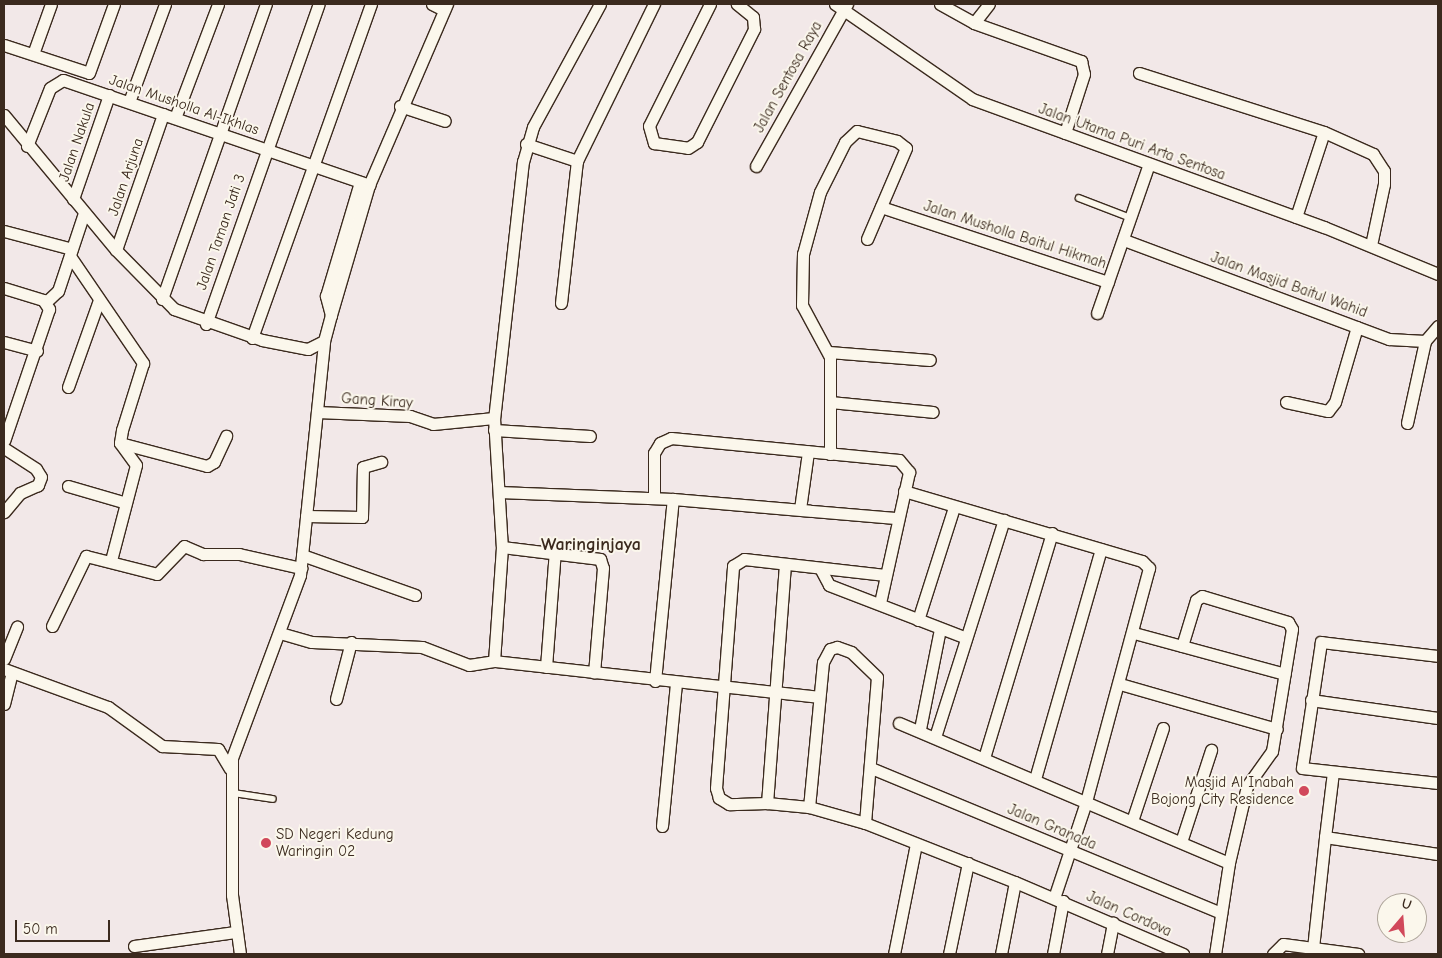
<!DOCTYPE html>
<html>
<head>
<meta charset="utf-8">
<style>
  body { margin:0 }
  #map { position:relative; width:1442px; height:958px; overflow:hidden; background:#f2e8e8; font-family:"Comic Neue",sans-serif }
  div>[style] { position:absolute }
  .roads { filter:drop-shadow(1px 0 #3b2a1e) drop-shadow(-1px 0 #3b2a1e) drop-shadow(0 1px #3b2a1e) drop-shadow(0 -1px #3b2a1e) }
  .lane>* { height:5.5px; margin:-2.75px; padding:0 2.75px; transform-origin:2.75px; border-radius:2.75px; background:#fbf7ec }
  .street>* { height:11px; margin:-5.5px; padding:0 5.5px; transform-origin:5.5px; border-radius:5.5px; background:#fbf7ec }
  .dots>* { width:14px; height:14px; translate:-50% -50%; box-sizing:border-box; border:2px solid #fbf7ec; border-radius:50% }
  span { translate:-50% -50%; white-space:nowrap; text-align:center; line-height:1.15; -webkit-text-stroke:4px #fbf7ec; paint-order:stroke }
  .street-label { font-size:15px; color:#3b2a1e }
  .poi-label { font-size:15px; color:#3b2a1e }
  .right { translate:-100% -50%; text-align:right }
  .left { translate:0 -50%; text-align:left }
  .quarter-label { font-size:18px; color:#3b2a1e; font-weight:700 }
  .frame { position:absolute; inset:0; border:5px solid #3b2a1e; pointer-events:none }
  .north { position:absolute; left:1377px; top:893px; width:50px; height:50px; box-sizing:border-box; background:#fbf7ec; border:1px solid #aea59a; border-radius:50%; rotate:18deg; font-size:14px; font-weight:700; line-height:20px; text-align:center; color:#3b2a1e }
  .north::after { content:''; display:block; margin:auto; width:18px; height:22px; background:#d1495b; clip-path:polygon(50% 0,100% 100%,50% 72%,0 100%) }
  .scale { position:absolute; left:15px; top:920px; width:95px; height:22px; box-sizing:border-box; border:2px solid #3b2a1e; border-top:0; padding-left:6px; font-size:15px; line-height:18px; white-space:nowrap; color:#3b2a1e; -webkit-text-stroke:4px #fbf7ec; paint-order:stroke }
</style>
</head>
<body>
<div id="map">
  <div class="roads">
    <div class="lane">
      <i style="left:1079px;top:198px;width:56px;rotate:21deg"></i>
      <i style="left:233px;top:793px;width:40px;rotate:8.5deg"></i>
    </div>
    <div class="street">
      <i style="left:432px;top:4px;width:13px;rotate:27deg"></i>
      <i style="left:600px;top:4px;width:140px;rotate:118.6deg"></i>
      <i style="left:533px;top:127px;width:35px;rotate:106deg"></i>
      <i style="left:523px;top:161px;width:259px;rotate:96.4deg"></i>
      <i style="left:494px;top:418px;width:129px;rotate:86.5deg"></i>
      <i style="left:502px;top:547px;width:114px;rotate:94deg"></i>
      <i style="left:494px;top:661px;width:327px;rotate:6.3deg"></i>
      <i style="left:710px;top:4px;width:136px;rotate:116.6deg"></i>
      <i style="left:649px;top:126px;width:18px;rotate:74deg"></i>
      <i style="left:654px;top:143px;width:34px;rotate:8deg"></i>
      <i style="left:688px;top:148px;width:11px;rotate:-34deg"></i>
      <i style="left:697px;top:142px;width:127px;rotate:-63.2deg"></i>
      <i style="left:754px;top:29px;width:12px;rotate:-95deg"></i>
      <i style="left:753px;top:17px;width:21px;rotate:-141deg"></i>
      <i style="left:835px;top:4px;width:167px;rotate:34.7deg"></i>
      <i style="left:972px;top:99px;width:375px;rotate:20deg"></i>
      <i style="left:1324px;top:227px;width:123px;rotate:22.4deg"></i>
      <i style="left:940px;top:4px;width:39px;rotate:29deg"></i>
      <i style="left:974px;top:23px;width:114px;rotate:19.6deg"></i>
      <i style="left:1081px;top:61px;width:13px;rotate:77deg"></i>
      <i style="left:1084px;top:74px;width:62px;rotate:107.9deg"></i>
      <i style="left:974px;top:23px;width:24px;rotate:-52deg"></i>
      <i style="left:4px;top:45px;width:89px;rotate:18.2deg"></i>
      <i style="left:89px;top:73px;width:73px;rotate:-70.1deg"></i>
      <i style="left:33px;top:54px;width:53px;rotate:-70.2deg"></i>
      <i style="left:1139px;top:73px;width:194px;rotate:17.7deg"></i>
      <i style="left:1324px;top:132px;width:54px;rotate:24.2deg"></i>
      <i style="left:1373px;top:154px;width:20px;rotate:57deg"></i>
      <i style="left:1384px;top:171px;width:13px;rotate:90deg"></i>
      <i style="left:1384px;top:184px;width:62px;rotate:102deg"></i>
      <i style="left:129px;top:102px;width:104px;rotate:-69.8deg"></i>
      <i style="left:400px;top:106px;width:47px;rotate:18.4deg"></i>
      <i style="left:4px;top:115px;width:175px;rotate:50.3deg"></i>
      <i style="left:116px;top:250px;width:83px;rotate:45.5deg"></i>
      <i style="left:174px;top:309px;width:93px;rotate:19.4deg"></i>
      <i style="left:262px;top:340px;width:47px;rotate:11.1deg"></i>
      <i style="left:308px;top:349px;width:18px;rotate:-27deg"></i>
      <i style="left:175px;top:118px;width:122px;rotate:-69.3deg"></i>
      <i style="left:526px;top:144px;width:54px;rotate:18.4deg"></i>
      <i style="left:27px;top:146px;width:62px;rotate:-68.4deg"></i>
      <i style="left:50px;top:88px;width:15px;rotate:-32deg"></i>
      <i style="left:63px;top:80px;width:324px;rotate:18.9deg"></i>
      <i style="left:756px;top:166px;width:186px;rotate:-60.7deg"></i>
      <i style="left:73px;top:199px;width:110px;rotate:-70.9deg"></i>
      <i style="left:881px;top:207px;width:239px;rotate:18.3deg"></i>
      <i style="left:1296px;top:217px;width:89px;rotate:-71.8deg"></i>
      <i style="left:4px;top:231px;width:70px;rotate:14.8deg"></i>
      <i style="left:1124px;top:240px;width:283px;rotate:20.5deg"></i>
      <i style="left:1389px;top:339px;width:36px;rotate:3deg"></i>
      <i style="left:1425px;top:341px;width:20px;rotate:-49deg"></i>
      <i style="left:116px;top:250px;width:144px;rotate:-70.9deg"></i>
      <i style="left:70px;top:256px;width:130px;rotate:55.7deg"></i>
      <i style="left:143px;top:363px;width:70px;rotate:107.4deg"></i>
      <i style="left:122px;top:430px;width:13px;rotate:99deg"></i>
      <i style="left:120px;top:443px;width:27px;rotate:54deg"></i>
      <i style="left:136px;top:465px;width:98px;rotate:104.7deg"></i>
      <i style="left:4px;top:288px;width:41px;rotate:17.1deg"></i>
      <i style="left:43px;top:300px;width:11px;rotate:56deg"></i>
      <i style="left:49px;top:309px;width:139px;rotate:108.8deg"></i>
      <i style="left:162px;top:299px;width:313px;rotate:-70.6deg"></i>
      <i style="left:46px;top:302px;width:16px;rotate:-43deg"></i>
      <i style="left:58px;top:291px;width:82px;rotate:-71.6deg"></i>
      <i style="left:561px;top:303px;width:143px;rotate:-83.6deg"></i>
      <i style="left:577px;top:161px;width:175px;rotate:-63.9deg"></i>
      <i style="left:1097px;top:313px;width:158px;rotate:-70.8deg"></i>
      <i style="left:331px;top:315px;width:20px;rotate:-105deg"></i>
      <i style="left:326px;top:296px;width:119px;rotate:-73.4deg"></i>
      <i style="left:206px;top:324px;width:339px;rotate:-70.6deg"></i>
      <i style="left:252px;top:338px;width:355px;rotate:-70.4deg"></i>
      <i style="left:4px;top:342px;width:34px;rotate:15deg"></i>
      <i style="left:829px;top:352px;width:101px;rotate:4.5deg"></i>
      <i style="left:68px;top:387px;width:92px;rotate:-70.4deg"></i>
      <i style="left:830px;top:402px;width:103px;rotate:5.5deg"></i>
      <i style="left:1286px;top:402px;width:43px;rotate:12.1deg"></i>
      <i style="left:1328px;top:411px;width:11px;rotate:-52deg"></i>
      <i style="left:1335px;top:402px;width:78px;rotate:-73.7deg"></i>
      <i style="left:317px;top:412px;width:93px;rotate:2.5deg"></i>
      <i style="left:410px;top:416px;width:24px;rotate:19deg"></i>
      <i style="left:433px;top:424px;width:61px;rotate:-5.6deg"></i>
      <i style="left:1407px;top:423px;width:84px;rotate:-77.6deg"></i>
      <i style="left:494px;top:430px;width:96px;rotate:3.6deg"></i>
      <i style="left:120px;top:443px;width:90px;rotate:14.8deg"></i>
      <i style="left:207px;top:466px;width:8px;rotate:-30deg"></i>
      <i style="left:214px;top:462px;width:29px;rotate:-65deg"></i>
      <i style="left:4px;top:448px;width:38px;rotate:33deg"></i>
      <i style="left:36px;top:469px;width:9px;rotate:58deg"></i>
      <i style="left:41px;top:477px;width:9px;rotate:111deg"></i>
      <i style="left:38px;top:485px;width:20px;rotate:156deg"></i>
      <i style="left:20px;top:493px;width:25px;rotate:130deg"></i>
      <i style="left:830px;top:454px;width:97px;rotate:-90deg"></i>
      <i style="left:830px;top:357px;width:59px;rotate:-118.3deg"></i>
      <i style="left:802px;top:305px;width:51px;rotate:-88.9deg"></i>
      <i style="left:803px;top:254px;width:64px;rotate:-74.7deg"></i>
      <i style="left:820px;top:192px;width:56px;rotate:-63.4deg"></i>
      <i style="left:845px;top:142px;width:16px;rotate:-43deg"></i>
      <i style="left:857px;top:131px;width:41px;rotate:14deg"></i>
      <i style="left:897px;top:141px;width:11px;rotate:38deg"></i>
      <i style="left:906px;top:148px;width:99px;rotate:113.2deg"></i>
      <i style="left:68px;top:486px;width:60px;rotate:16.3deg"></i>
      <i style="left:904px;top:491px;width:248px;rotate:16.4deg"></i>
      <i style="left:1142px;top:561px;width:10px;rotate:45deg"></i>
      <i style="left:1149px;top:568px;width:242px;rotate:105.1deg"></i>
      <i style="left:1086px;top:802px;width:101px;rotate:108.4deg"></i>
      <i style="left:499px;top:492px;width:174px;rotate:2.3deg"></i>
      <i style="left:673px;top:499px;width:223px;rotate:4.9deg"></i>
      <i style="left:654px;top:498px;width:45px;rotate:-90deg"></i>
      <i style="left:654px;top:453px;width:12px;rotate:-59deg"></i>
      <i style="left:660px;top:443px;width:12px;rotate:-24deg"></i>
      <i style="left:671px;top:438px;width:229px;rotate:5.5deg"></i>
      <i style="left:899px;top:460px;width:16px;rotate:50deg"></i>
      <i style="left:909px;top:472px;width:134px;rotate:102.5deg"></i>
      <i style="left:800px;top:509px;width:58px;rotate:-82deg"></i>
      <i style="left:306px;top:516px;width:56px;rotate:1deg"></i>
      <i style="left:362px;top:517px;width:50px;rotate:-88.9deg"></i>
      <i style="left:363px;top:467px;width:19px;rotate:-16deg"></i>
      <i style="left:502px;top:547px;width:99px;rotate:7deg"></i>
      <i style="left:600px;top:559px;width:9px;rotate:72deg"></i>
      <i style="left:603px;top:568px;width:105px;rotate:94.9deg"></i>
      <i style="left:302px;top:555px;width:120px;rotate:19.5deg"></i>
      <i style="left:785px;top:564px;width:240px;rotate:94.3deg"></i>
      <i style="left:767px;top:803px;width:38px;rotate:178deg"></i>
      <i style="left:729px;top:804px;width:12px;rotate:-149deg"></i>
      <i style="left:719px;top:798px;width:10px;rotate:-107deg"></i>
      <i style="left:716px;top:788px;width:223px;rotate:-85.6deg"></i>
      <i style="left:733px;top:566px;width:13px;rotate:-32deg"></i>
      <i style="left:744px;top:559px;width:142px;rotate:6.5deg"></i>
      <i style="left:820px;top:568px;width:19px;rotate:62deg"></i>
      <i style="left:829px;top:585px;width:147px;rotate:21.1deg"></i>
      <i style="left:918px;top:620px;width:119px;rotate:-72.3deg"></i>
      <i style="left:52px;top:626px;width:78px;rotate:-64.1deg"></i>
      <i style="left:86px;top:556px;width:73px;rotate:14.2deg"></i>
      <i style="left:157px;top:574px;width:39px;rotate:-46deg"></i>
      <i style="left:184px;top:546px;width:21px;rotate:23deg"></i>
      <i style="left:203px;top:554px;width:36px"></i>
      <i style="left:239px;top:554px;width:64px;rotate:12.7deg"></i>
      <i style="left:280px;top:633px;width:33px;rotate:16deg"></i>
      <i style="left:312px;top:642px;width:110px;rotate:2.6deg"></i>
      <i style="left:422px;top:647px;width:50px;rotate:21deg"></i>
      <i style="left:469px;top:665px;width:25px;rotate:-9deg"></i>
      <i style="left:1134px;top:633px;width:156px;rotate:15.2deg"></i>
      <i style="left:1182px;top:646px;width:48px;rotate:-73.1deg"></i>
      <i style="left:1196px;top:600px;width:7px;rotate:-34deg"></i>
      <i style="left:1202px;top:596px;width:90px;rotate:16.8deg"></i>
      <i style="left:1288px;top:622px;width:8px;rotate:60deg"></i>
      <i style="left:1292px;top:629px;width:124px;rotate:99.3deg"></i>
      <i style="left:1272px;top:751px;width:43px;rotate:125.5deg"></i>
      <i style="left:1247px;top:786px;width:79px;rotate:103.2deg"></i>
      <i style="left:1229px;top:863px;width:92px;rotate:98.7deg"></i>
      <i style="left:1438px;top:656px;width:118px;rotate:-173.2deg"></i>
      <i style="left:1321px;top:642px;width:127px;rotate:98.6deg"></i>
      <i style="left:1302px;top:768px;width:137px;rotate:6.3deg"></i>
      <i style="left:4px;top:659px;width:35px;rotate:-68deg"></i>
      <i style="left:546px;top:667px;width:116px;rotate:-85.6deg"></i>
      <i style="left:4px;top:669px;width:111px;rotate:20.1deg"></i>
      <i style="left:108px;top:707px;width:67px;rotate:35.8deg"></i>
      <i style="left:162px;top:746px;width:56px;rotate:3.1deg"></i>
      <i style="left:218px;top:749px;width:23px;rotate:59deg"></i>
      <i style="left:655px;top:681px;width:183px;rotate:-84.4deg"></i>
      <i style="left:1120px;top:684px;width:163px;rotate:16deg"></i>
      <i style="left:336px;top:699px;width:59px;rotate:-75.3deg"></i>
      <i style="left:1311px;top:700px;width:128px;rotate:8.1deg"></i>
      <i style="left:4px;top:704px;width:32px;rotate:-76deg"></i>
      <i style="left:899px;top:723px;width:358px;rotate:23deg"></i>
      <i style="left:920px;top:729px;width:102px;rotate:-78.7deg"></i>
      <i style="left:935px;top:737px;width:228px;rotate:-72.4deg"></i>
      <i style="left:984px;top:758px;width:235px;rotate:-73.2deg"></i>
      <i style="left:871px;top:768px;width:379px;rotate:22.5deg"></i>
      <i style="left:1333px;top:772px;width:65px;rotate:97deg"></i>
      <i style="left:1325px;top:837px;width:114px;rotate:8.6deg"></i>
      <i style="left:1035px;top:779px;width:239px;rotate:-74deg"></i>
      <i style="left:767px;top:803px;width:42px;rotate:5.4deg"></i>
      <i style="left:1132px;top:821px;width:98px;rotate:-71.6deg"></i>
      <i style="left:865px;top:823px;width:146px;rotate:-85.3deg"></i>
      <i style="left:877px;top:677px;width:36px;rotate:-136deg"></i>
      <i style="left:851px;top:652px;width:15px;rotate:-160deg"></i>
      <i style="left:837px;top:647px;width:7px;rotate:164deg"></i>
      <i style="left:830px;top:649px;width:15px;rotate:118deg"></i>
      <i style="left:823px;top:662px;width:146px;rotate:95.5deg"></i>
      <i style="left:809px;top:807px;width:58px;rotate:15.9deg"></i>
      <i style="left:865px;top:823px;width:161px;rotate:21.5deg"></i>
      <i style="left:1015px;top:882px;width:183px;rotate:23.2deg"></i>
      <i style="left:662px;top:826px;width:143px;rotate:-84.4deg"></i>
      <i style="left:1181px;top:842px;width:97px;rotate:-71.9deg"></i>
      <i style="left:134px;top:946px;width:102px;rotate:-7.9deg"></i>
      <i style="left:1313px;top:948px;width:112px;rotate:-83.8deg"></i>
      <i style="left:240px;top:954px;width:60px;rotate:-97.7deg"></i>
      <i style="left:232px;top:895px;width:137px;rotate:-90deg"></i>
      <i style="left:232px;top:758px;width:195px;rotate:-69.6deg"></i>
      <i style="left:300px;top:575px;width:235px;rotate:-84.1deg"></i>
      <i style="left:324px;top:341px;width:27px;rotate:-75deg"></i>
      <i style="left:331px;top:315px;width:135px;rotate:-73.7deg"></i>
      <i style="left:369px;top:185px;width:197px;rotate:-66.7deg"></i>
      <i style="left:894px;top:954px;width:112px;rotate:-78.7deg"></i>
      <i style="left:949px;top:954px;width:93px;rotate:-78.2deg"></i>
      <i style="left:1001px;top:954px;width:73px;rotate:-79deg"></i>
      <i style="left:1053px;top:954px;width:54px;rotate:-79.3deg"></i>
      <i style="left:1107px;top:954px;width:32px;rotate:-79deg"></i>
      <i style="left:1273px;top:954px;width:14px;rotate:-45deg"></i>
      <i style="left:1283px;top:944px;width:76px;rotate:7.6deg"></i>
    </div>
  </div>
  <div class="dots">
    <i style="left:1304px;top:791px;background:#d1495b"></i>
    <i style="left:266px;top:843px;background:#d1495b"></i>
  </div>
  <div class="street-label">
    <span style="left:788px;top:77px;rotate:-61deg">Jalan Sentosa Raya</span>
    <span style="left:184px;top:105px;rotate:19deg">Jalan Musholla Al-Ikhlas</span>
    <span style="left:77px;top:142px;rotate:-71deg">Jalan Nakula</span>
    <span style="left:1132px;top:142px;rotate:20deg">Jalan Utama Puri Arta Sentosa</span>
    <span style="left:126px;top:177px;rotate:-71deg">Jalan Arjuna</span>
    <span style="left:221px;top:232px;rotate:-71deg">Jalan Taman Jati 3</span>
    <span style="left:1015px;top:235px;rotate:18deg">Jalan Musholla Baitul Hikmah</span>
    <span style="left:1289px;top:285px;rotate:20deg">Jalan Masjid Baitul Wahid</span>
    <span style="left:377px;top:401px;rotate:4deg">Gang Kiray</span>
    <span style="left:1052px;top:827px;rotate:23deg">Jalan Granada</span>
    <span style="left:1129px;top:914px;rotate:24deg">Jalan Cordova</span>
  </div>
  <div class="poi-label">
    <span class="right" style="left:1294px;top:791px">Masjid Al Inabah<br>Bojong City Residence</span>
    <span class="left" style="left:276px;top:843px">SD Negeri Kedung<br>Waringin 02</span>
  </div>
  <div class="quarter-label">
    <span style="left:591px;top:545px">Waringinjaya</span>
  </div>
  <div class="frame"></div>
  <div class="north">U</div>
  <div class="scale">50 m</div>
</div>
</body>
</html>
